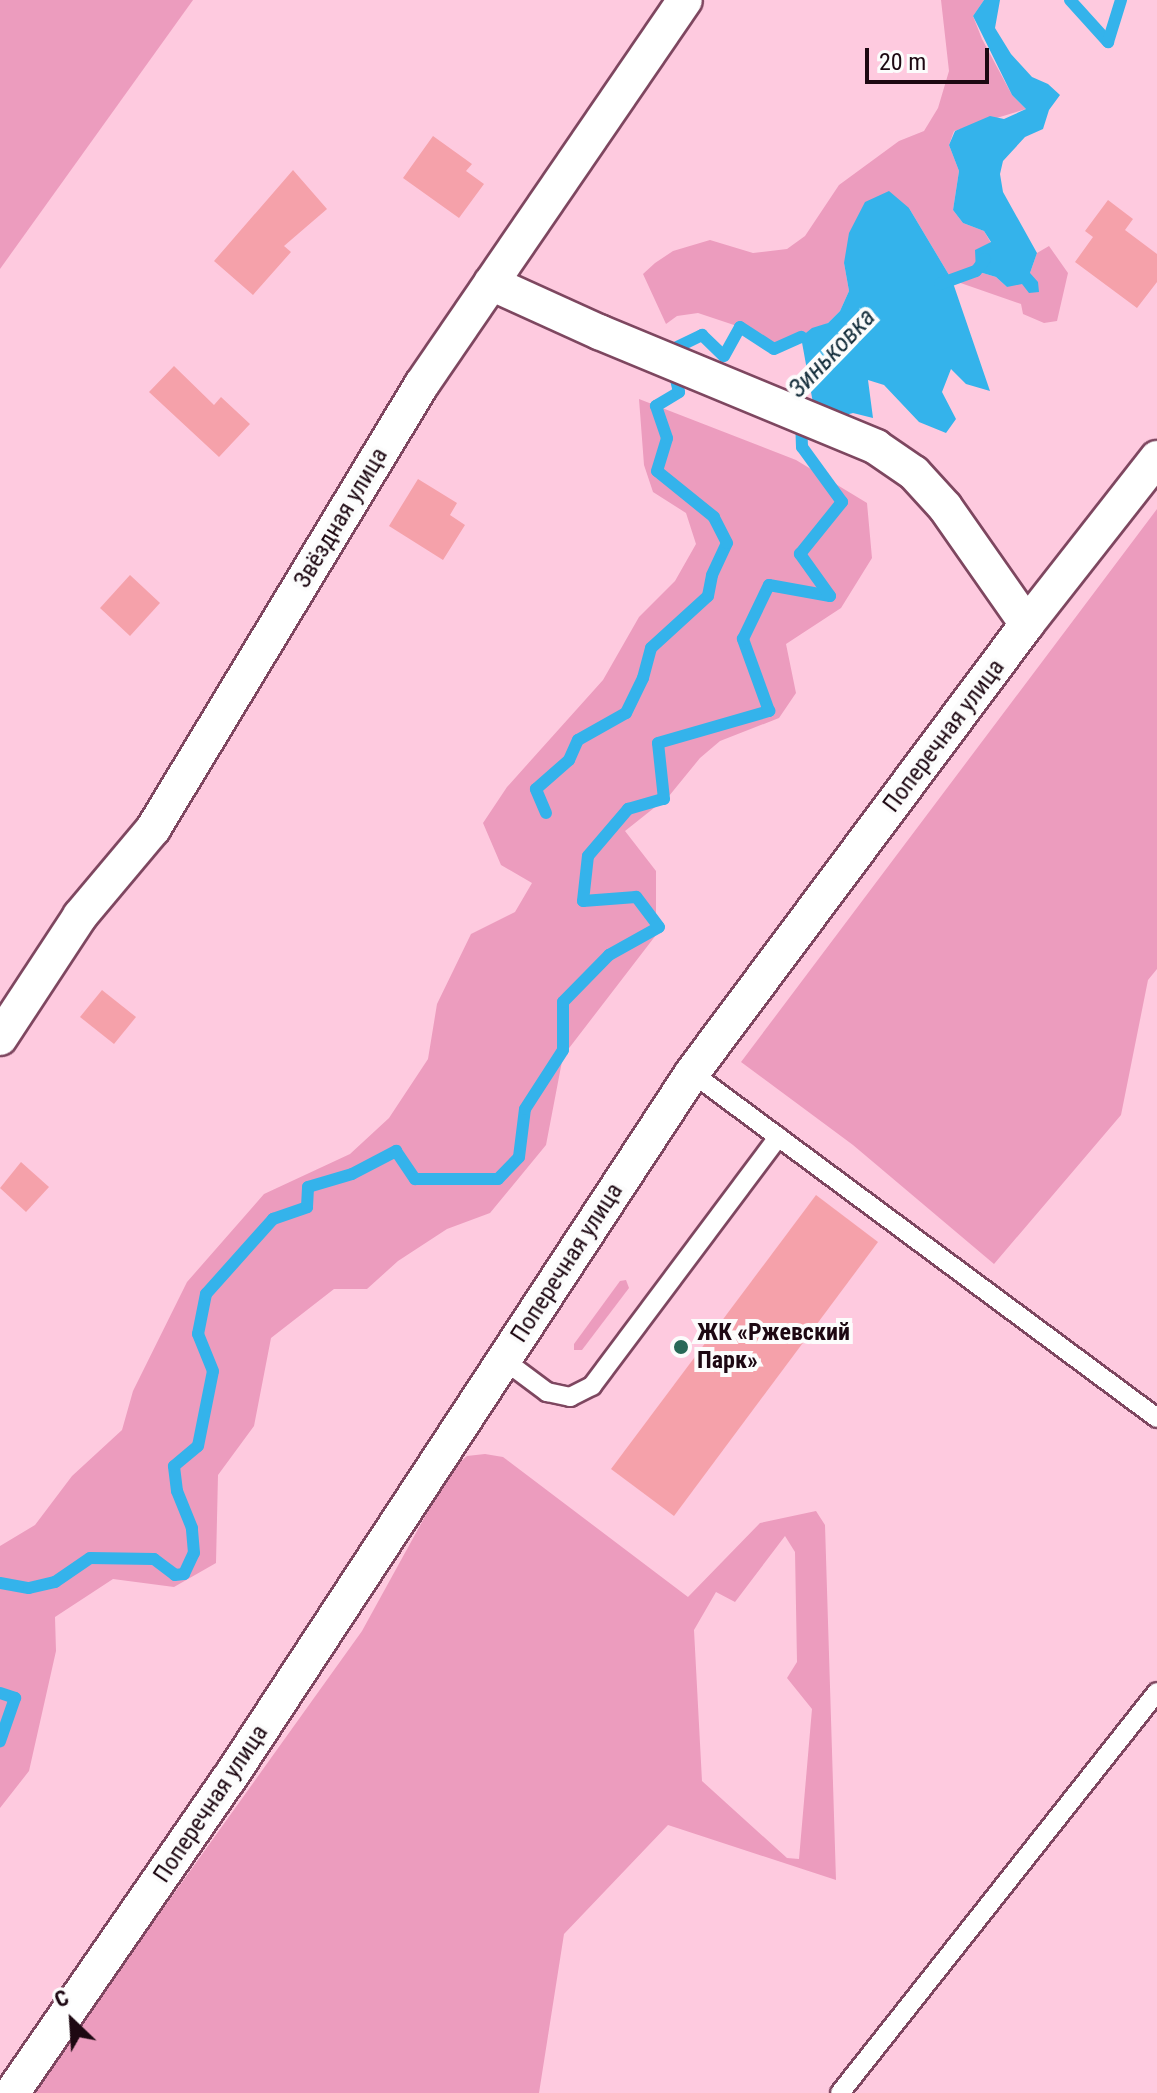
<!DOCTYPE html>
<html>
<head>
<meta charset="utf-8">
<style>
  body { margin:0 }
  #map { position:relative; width:1157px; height:2093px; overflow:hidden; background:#fecadf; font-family:"Roboto Condensed",sans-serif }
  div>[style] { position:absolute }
  .green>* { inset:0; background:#ec9cbe }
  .water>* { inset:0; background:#34b3eb }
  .stream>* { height:12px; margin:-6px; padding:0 6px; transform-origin:6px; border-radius:6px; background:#34b3eb }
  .building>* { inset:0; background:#f5a1aa }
  .roads { filter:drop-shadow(2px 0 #7e4760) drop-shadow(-2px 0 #7e4760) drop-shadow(0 2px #7e4760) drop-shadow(0 -2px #7e4760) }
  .lane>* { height:18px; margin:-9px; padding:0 9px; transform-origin:9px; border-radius:9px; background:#fff }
  .street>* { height:34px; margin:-17px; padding:0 17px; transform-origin:17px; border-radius:17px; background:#fff }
  .dots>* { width:22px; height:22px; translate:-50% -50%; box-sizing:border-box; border:4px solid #fcfcfc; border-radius:50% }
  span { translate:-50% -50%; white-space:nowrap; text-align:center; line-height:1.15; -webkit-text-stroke:8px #fcfcfc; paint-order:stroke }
  .street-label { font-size:24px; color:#1d0812 }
  .poi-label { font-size:24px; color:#1d0812; font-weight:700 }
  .left { translate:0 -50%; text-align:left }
  .water-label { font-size:26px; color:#18313e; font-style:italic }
  .north { position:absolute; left:32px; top:1981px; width:80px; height:80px; -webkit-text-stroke:6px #fcfcfc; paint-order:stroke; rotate:335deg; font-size:22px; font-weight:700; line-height:32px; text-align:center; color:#1d0812 }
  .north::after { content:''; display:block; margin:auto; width:28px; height:36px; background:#1d0812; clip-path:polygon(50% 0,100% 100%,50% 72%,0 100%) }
  .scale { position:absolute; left:865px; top:48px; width:124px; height:36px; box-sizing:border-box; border:4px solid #1d0812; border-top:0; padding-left:10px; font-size:24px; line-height:28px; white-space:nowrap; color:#1d0812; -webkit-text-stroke:6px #fcfcfc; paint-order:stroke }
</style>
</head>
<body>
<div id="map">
  <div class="green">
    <i style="clip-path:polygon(0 0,193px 0,0 269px)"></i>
    <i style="clip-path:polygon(941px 0,984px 0,973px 16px,982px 39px,1012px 95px,1026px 109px,954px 131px,949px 145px,959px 171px,953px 210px,963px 223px,984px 231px,991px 243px,976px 271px,996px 277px,1007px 287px,1030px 273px,1037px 253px,1049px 246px,1068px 273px,1057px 321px,1044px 323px,1023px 314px,1021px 304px,952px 280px,909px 208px,844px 263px,849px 291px,840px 311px,828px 323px,801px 337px,774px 349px,740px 327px,698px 313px,677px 316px,666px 324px,643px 274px,655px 263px,673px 251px,710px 240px,753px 253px,787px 249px,805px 236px,839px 185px,899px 141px,924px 131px,938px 108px,949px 71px)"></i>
    <i style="clip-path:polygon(639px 399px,796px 460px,867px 503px,872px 558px,841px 608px,786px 644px,796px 693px,779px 718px,720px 741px,700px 758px,669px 796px,625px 831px,656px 871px,656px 935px,563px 1056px,546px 1145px,490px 1213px,447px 1229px,398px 1261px,367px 1289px,334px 1289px,271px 1338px,254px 1426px,218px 1475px,216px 1563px,174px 1587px,113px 1579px,55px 1617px,56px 1651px,29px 1771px,0 1808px,0 1546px,35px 1525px,72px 1476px,122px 1430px,133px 1391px,187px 1282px,264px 1194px,350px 1154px,389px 1118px,428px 1059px,437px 1004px,471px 934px,515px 912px,532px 883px,501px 865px,483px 823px,507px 787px,603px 680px,639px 617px,675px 581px,696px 544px,686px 513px,653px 492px,644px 465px)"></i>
    <i style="clip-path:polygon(1157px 509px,1157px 969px,1148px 980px,1121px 1115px,994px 1264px,853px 1145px,741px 1062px)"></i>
    <i style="clip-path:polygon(626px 1280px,629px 1288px,582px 1350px,574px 1350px,574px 1344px,620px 1281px)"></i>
    <i style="clip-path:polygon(evenodd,485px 1454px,503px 1457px,688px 1597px,760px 1523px,816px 1511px,825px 1525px,836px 1880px,668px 1825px,564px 1934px,539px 2093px,31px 2093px,362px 1631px,450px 1471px,467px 1456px,485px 1454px,785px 1536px,795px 1552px,797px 1662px,787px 1678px,812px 1709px,799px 1859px,787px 1858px,702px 1781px,694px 1630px,716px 1592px,735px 1602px,785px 1536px)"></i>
  </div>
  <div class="water">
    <i style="clip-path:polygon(984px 0,1000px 0,995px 28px,1011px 54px,1032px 77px,1048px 84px,1060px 95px,1049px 110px,1043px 129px,1025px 137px,1003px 161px,1000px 174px,1003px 192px,1037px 253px,1030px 273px,1038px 282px,1039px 292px,1029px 293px,1022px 284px,1007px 287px,996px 277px,976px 271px,975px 250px,991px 242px,984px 231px,963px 223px,953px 210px,959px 171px,949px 145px,955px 131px,990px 116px,1004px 119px,1026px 109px,1012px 95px,973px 16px)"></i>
    <i style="clip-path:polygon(889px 191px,909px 208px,952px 280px,990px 391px,966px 384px,951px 369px,942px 392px,956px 419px,946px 433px,919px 422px,884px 385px,868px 380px,873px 418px,853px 413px,834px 418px,813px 403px,801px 337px,812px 328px,828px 323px,840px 311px,849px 291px,844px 263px,849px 233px,865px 202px)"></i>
  </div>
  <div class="stream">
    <i style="left:1070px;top:0;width:57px;rotate:47.9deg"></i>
    <i style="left:1108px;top:42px;width:44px;rotate:-72.8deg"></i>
    <i style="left:940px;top:284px;width:38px;rotate:-20deg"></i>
    <i style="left:976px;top:271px;width:15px;rotate:-53deg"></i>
    <i style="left:546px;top:813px;width:26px;rotate:-113deg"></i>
    <i style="left:536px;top:789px;width:44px;rotate:-41.3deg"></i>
    <i style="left:569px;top:760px;width:22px;rotate:-66deg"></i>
    <i style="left:578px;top:740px;width:55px;rotate:-29.4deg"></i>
    <i style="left:626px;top:713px;width:39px;rotate:-64deg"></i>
    <i style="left:643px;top:678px;width:31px;rotate:-75deg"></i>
    <i style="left:651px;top:648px;width:77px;rotate:-42.4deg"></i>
    <i style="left:708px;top:596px;width:21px;rotate:-79deg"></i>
    <i style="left:712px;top:575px;width:35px;rotate:-65deg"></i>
    <i style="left:727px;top:543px;width:29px;rotate:-117deg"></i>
    <i style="left:714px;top:517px;width:73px;rotate:-141.1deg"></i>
    <i style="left:657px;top:471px;width:34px;rotate:-73deg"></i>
    <i style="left:667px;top:438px;width:34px;rotate:-109deg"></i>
    <i style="left:656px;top:406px;width:27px;rotate:-31deg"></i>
    <i style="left:679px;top:392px;width:42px;rotate:-103.7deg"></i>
    <i style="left:669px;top:351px;width:37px;rotate:-26deg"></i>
    <i style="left:702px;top:335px;width:30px;rotate:44deg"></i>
    <i style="left:724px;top:356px;width:33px;rotate:-61deg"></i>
    <i style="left:740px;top:327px;width:40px;rotate:32.9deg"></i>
    <i style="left:774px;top:349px;width:30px;rotate:-24deg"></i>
    <i style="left:0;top:1583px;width:29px;rotate:10deg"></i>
    <i style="left:29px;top:1588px;width:27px;rotate:-13deg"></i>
    <i style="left:55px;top:1582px;width:42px;rotate:-34.4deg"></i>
    <i style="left:90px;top:1558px;width:64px;rotate:0.9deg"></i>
    <i style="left:154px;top:1559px;width:26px;rotate:37deg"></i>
    <i style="left:175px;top:1575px;width:9px;rotate:-6deg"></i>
    <i style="left:184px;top:1574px;width:23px;rotate:-65deg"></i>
    <i style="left:194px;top:1553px;width:25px;rotate:-95deg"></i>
    <i style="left:192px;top:1528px;width:40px;rotate:-112deg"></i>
    <i style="left:177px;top:1491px;width:25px;rotate:-97deg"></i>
    <i style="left:174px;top:1466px;width:31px;rotate:-40deg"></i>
    <i style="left:198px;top:1446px;width:76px;rotate:-78.7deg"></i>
    <i style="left:213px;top:1371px;width:40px;rotate:-112deg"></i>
    <i style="left:198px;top:1334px;width:41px;rotate:-78.7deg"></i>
    <i style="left:206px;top:1294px;width:101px;rotate:-48.2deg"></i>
    <i style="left:273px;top:1219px;width:36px;rotate:-19deg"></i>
    <i style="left:307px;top:1207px;width:20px;rotate:-87deg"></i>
    <i style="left:308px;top:1187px;width:46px;rotate:-16.5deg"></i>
    <i style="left:352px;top:1174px;width:50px;rotate:-27.6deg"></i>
    <i style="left:396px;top:1151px;width:34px;rotate:56deg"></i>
    <i style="left:415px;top:1179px;width:83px"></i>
    <i style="left:498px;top:1179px;width:30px;rotate:-46deg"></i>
    <i style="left:519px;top:1157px;width:48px;rotate:-82.9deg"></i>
    <i style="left:525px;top:1109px;width:70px;rotate:-57.2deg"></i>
    <i style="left:563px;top:1050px;width:48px;rotate:-90deg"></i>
    <i style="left:563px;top:1002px;width:66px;rotate:-45.6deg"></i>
    <i style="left:609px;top:955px;width:57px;rotate:-29.2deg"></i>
    <i style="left:659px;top:927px;width:38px;rotate:-127deg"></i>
    <i style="left:636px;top:897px;width:53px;rotate:175.7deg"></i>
    <i style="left:583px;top:901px;width:45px;rotate:-83.7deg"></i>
    <i style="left:588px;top:856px;width:62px;rotate:-49.6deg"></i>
    <i style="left:628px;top:809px;width:37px;rotate:-16deg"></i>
    <i style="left:664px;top:799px;width:56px;rotate:-96.1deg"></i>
    <i style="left:658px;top:743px;width:116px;rotate:-16.1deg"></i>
    <i style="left:769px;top:711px;width:77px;rotate:-109.9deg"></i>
    <i style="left:743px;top:639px;width:60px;rotate:-64.3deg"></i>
    <i style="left:769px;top:585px;width:62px;rotate:10.2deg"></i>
    <i style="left:830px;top:596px;width:52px;rotate:-125.5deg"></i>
    <i style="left:800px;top:554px;width:67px;rotate:-51.1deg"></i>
    <i style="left:842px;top:502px;width:68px;rotate:-126deg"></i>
    <i style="left:802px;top:447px;width:26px;rotate:-92deg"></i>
    <i style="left:0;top:1693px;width:16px;rotate:18deg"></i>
    <i style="left:15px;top:1698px;width:46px;rotate:109.2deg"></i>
  </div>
  <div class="building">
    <i style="clip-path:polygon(433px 136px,472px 164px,466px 171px,484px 184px,459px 218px,403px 178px)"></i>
    <i style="clip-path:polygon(293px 170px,327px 209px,284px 246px,291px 252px,253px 295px,214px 261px)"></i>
    <i style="clip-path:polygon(1108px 200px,1133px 219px,1125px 230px,1157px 254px,1157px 282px,1137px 308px,1075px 262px,1093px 237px,1085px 231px)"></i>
    <i style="clip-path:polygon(174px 366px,214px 405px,221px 397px,250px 424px,219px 457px,149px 392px)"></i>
    <i style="clip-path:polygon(418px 479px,457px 503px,450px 515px,465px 525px,443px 560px,389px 526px)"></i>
    <i style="clip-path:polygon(130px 575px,160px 603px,130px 636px,100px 608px)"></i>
    <i style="clip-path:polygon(102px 990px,136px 1017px,114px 1044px,80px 1017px)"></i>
    <i style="clip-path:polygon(21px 1162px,49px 1187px,26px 1212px,0 1188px)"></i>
    <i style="clip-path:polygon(816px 1195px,878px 1242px,674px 1516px,611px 1469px)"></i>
  </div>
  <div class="roads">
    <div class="lane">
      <i style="left:692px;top:1073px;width:579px;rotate:36.57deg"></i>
      <i style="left:504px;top:1360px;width:54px;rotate:36.7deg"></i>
      <i style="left:547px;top:1392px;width:24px;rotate:12deg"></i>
      <i style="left:570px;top:1397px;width:25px;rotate:-27deg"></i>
      <i style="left:592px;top:1386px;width:311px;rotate:-53.2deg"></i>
      <i style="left:840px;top:2093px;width:511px;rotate:-51.67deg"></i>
    </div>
    <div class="street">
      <i style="left:491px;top:283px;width:119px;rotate:24.4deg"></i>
      <i style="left:599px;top:332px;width:300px;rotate:22.5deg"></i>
      <i style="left:876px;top:447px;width:46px;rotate:34.4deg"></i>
      <i style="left:914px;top:473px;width:46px;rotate:47.6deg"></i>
      <i style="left:945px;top:507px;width:143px;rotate:55deg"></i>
      <i style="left:0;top:1038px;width:146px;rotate:-56.7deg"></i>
      <i style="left:80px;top:916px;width:114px;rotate:-50deg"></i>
      <i style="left:153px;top:829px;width:520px;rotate:-58.85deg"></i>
      <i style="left:422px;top:384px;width:465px;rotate:-55.6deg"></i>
      <i style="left:12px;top:2093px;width:382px;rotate:-55.4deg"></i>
      <i style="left:229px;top:1779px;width:844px;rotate:-56.74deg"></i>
      <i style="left:692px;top:1073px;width:560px;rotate:-53.27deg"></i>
      <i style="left:1027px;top:624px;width:211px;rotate:-51.9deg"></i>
    </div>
  </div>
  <div class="dots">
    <i style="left:681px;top:1347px;background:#286857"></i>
  </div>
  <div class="street-label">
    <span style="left:341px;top:518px;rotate:-59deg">Звёздная улица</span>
    <span style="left:944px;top:736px;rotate:-53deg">Поперечная улица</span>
    <span style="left:567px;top:1263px;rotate:-57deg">Поперечная улица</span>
    <span style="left:211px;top:1804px;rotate:-56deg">Поперечная улица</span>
  </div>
  <div class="poi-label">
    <span class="left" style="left:697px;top:1347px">ЖК «Ржевский<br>Парк»</span>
  </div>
  <div class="water-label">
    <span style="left:832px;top:353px;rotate:-46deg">Зиньковка</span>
  </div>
  <div class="north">С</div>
  <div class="scale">20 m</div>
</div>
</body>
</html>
